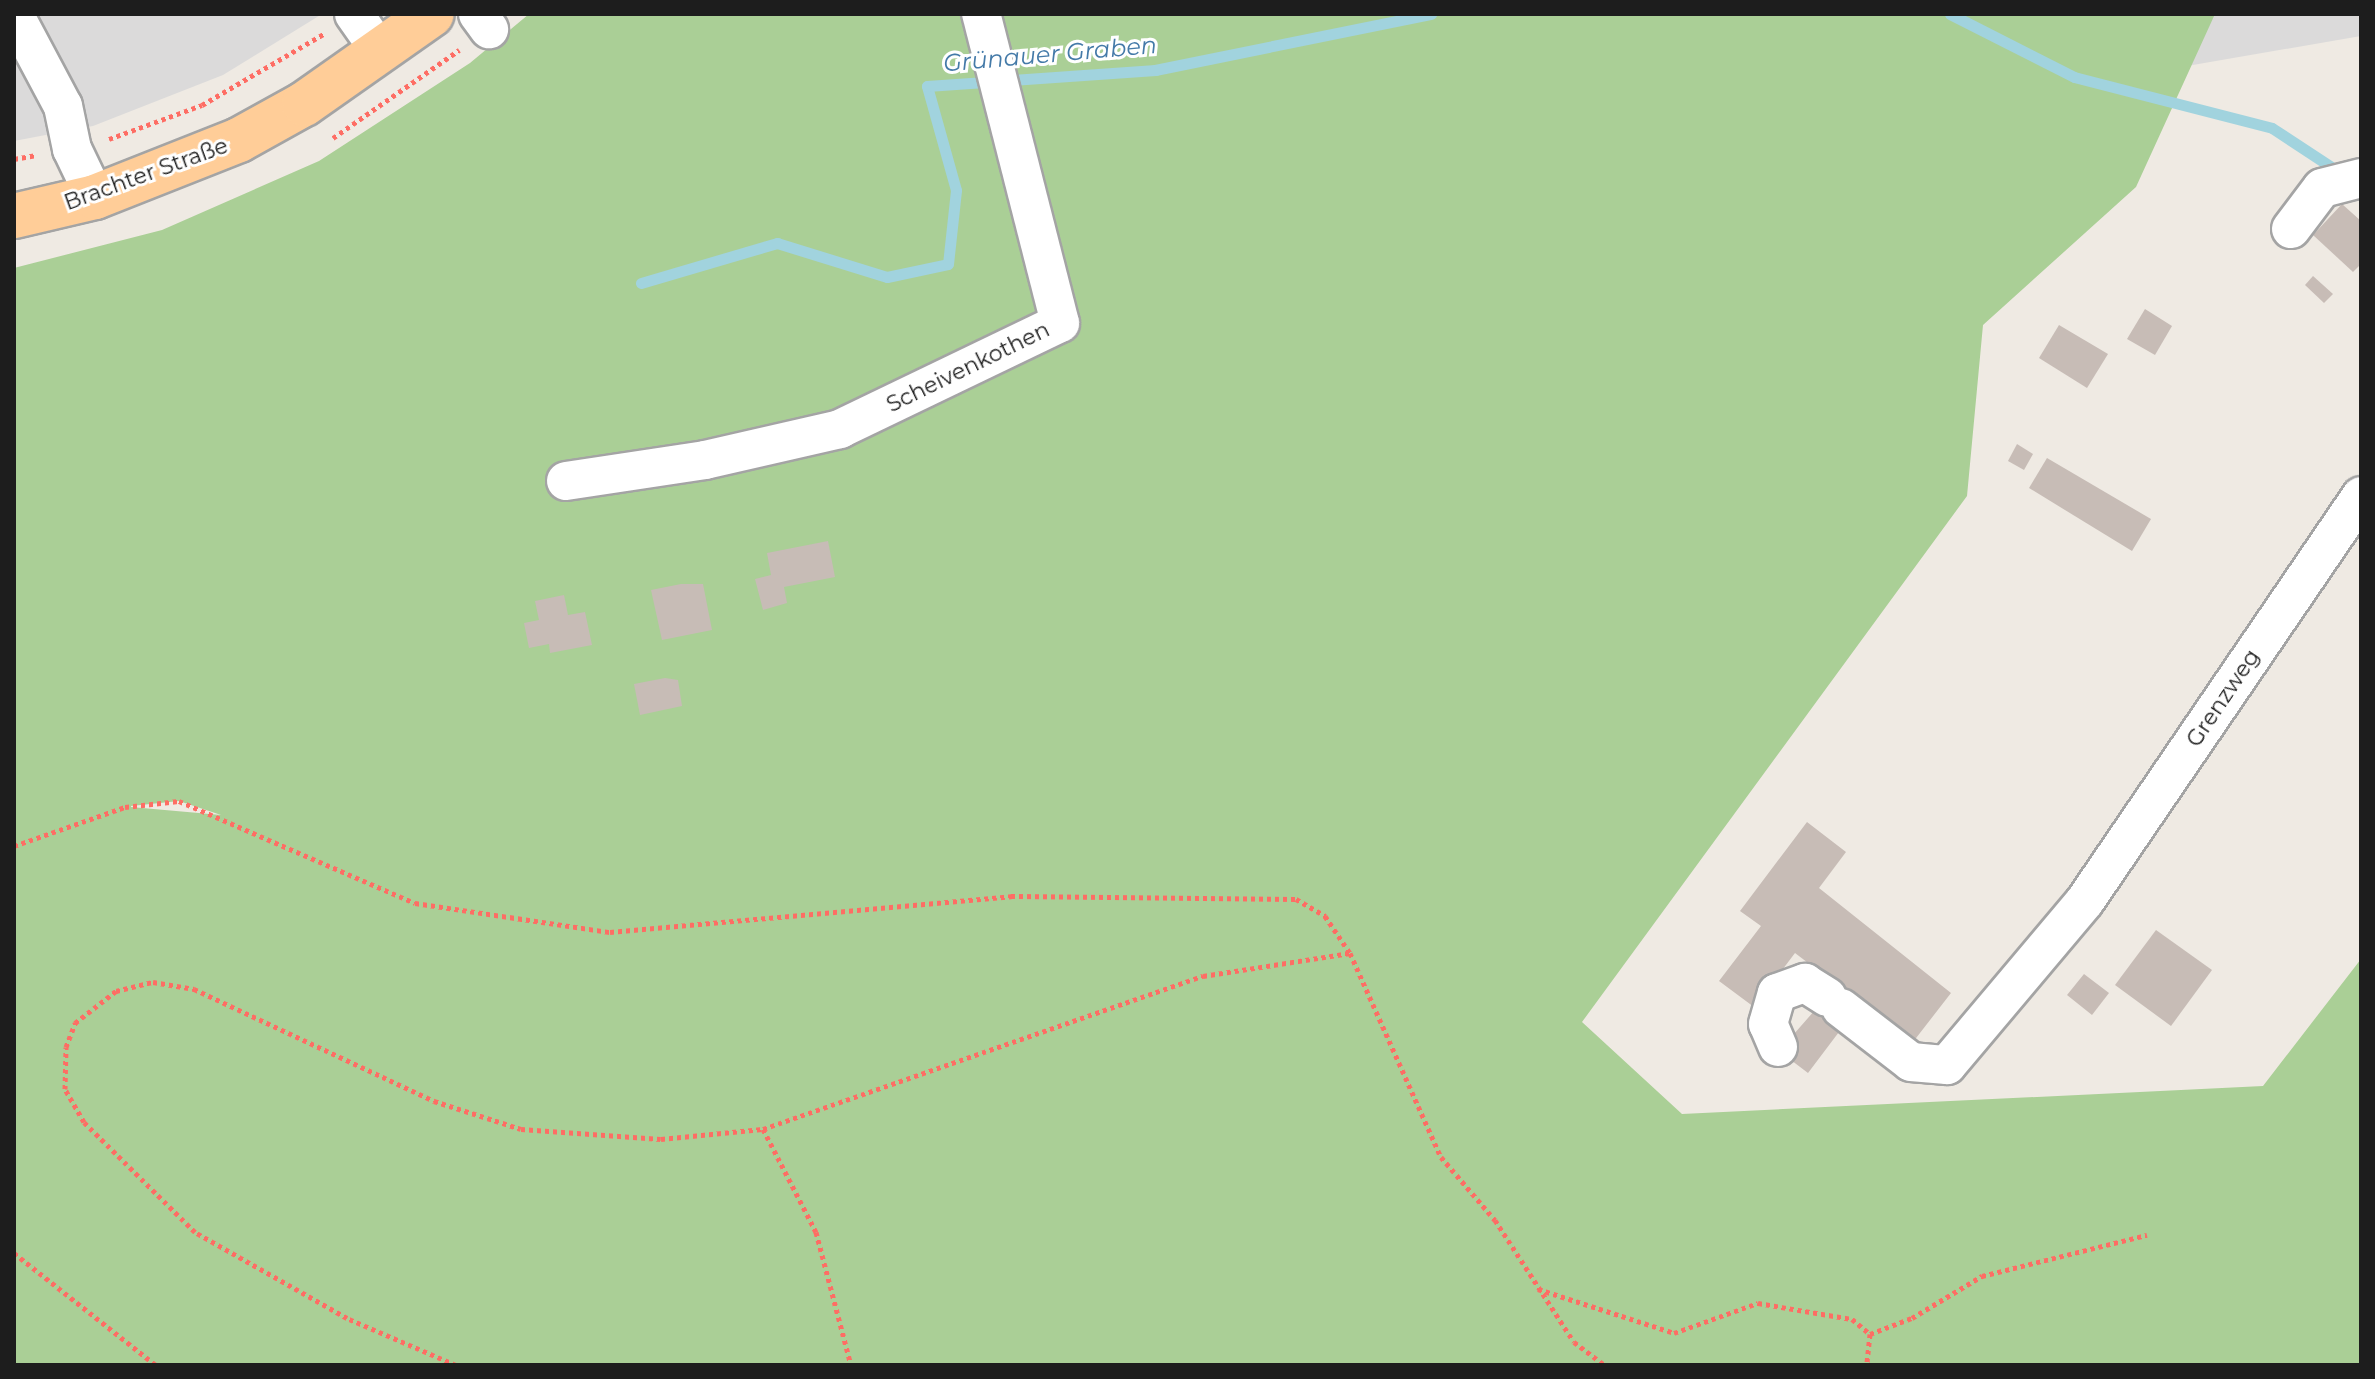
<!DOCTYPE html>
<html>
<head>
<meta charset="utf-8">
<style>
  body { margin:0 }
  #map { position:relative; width:2375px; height:1379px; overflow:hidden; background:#efeae3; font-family:Montserrat,sans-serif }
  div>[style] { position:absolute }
  .residential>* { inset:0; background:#dbdada }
  .forest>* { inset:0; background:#aacf96 }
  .stream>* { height:11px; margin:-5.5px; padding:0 5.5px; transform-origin:5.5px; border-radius:5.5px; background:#a1d3de }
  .building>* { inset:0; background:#c7bcb6 }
  .path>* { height:5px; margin-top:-2.5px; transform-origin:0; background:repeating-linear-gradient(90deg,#fe6d64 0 4px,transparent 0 8px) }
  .roads { filter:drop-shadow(2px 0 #a4a4a4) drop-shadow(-2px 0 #a4a4a4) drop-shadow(0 2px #a4a4a4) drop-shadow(0 -2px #a4a4a4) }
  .minor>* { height:38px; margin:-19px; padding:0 19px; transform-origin:19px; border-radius:19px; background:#fff }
  .major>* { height:44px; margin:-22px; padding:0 22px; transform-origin:22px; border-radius:22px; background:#ffcd98 }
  span { translate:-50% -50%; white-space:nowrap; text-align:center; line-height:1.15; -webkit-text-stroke:6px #fff; paint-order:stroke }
  .street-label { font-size:22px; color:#1d1d1d }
  .water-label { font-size:24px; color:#447aa8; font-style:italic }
  .frame { position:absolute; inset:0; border:16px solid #1d1d1d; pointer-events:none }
</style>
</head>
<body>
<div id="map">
  <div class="residential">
    <i style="clip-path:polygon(14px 14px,322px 14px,223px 75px,93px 126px,14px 141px)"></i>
    <i style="clip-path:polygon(2215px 14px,2361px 14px,2361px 36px,2187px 66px)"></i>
  </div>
  <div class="forest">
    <i style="clip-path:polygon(evenodd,529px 14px,2215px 14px,2136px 187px,1983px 325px,1967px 496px,1582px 1022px,1682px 1114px,2263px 1086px,2361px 959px,2361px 1365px,14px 1365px,14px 268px,162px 230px,319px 161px,470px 63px,529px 14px,179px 801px,221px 815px,131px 807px,131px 806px,179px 801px)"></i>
  </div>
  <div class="stream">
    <i style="left:1950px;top:14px;width:139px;rotate:26.9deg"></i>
    <i style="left:2074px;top:77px;width:204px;rotate:14.4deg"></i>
    <i style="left:2272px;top:128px;width:84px;rotate:33.3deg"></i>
    <i style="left:641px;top:283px;width:142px;rotate:-16.4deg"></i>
    <i style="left:777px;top:243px;width:115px;rotate:17.2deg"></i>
    <i style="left:887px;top:277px;width:62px;rotate:-12deg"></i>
    <i style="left:948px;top:264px;width:74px;rotate:-83.8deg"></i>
    <i style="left:956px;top:190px;width:108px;rotate:-105.6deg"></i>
    <i style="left:927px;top:86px;width:229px;rotate:-4deg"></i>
    <i style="left:1155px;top:70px;width:282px;rotate:-11.5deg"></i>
  </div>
  <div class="building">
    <i style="clip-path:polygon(2342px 204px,2361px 221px,2361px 264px,2353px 272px,2313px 235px)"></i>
    <i style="clip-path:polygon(2313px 276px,2333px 294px,2324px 303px,2305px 285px)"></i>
    <i style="clip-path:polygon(2145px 309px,2172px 326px,2155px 355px,2127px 339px)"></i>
    <i style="clip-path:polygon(2059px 325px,2108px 354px,2087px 388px,2039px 358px)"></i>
    <i style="clip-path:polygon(2017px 444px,2033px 454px,2024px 470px,2008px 461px)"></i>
    <i style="clip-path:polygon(2047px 458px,2151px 519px,2132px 551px,2029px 488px)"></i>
    <i style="clip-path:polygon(828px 541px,835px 577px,784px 587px,787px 603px,763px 610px,755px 579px,771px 575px,767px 553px)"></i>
    <i style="clip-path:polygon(681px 584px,703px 584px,712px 630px,662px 640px,651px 590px)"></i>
    <i style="clip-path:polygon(564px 595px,568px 615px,585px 612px,592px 645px,550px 653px,549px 644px,529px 648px,524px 623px,539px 620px,535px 601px)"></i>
    <i style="clip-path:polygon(665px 678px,678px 680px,682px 706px,640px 715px,634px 684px)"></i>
    <i style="clip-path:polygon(1807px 822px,1846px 852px,1819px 888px,1951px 993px,1913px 1042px,1845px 1024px,1808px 1073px,1779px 1051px,1837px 985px,1795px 953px,1754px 1007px,1719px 981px,1761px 926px,1740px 911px)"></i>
    <i style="clip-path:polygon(2156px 930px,2212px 970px,2171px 1026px,2115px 985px)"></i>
    <i style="clip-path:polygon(2084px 974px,2109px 993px,2092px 1015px,2067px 995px)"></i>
  </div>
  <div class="path">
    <i style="left:333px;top:138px;width:154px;rotate:-34.9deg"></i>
    <i style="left:109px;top:139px;width:99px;rotate:-20.1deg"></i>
    <i style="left:202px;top:105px;width:143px;rotate:-30.3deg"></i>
    <i style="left:14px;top:159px;width:23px;rotate:-10deg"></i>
    <i style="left:14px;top:846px;width:118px;rotate:-19.4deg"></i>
    <i style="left:125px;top:807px;width:54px;rotate:-6.3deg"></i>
    <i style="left:179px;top:801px;width:257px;rotate:23.4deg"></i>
    <i style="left:415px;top:903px;width:197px;rotate:8.5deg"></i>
    <i style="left:610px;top:932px;width:403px;rotate:-5.1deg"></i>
    <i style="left:1011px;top:896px;width:285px;rotate:0.6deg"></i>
    <i style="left:1296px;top:899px;width:34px;rotate:30deg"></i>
    <i style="left:1325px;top:916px;width:45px;rotate:56deg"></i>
    <i style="left:1350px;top:953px;width:223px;rotate:66deg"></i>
    <i style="left:1441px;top:1157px;width:83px;rotate:49.4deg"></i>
    <i style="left:1495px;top:1220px;width:145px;rotate:57.1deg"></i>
    <i style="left:1574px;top:1342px;width:39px;rotate:37deg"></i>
    <i style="left:763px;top:1129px;width:116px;rotate:62.8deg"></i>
    <i style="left:816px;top:1232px;width:138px;rotate:75.3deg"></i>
    <i style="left:14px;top:1253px;width:181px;rotate:38.3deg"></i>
    <i style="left:1538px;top:1289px;width:143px;rotate:17.9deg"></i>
    <i style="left:1674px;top:1333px;width:89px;rotate:-19.7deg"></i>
    <i style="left:1758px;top:1303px;width:95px;rotate:9.7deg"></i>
    <i style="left:1852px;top:1319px;width:23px;rotate:40deg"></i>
    <i style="left:1870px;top:1334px;width:31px;rotate:96deg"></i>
    <i style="left:1870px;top:1334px;width:45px;rotate:-20.9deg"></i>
    <i style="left:1912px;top:1318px;width:82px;rotate:-31deg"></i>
    <i style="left:1982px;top:1276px;width:170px;rotate:-14deg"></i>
    <i style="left:456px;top:1365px;width:119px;rotate:-156.7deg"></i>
    <i style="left:347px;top:1318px;width:175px;rotate:-150.5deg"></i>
    <i style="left:195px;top:1232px;width:156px;rotate:-135.3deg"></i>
    <i style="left:84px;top:1122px;width:38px;rotate:-120deg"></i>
    <i style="left:65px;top:1089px;width:42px;rotate:-88.6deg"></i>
    <i style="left:66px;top:1047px;width:26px;rotate:-69deg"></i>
    <i style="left:75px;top:1023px;width:52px;rotate:-38deg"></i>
    <i style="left:116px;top:991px;width:38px;rotate:-14deg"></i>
    <i style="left:153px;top:982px;width:42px;rotate:9.7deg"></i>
    <i style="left:194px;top:989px;width:265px;rotate:25deg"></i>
    <i style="left:434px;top:1101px;width:91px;rotate:17.8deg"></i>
    <i style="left:521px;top:1129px;width:140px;rotate:4.1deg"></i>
    <i style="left:661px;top:1139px;width:102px;rotate:-5.6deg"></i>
    <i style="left:763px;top:1129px;width:466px;rotate:-19.2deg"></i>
    <i style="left:1203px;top:976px;width:149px;rotate:-8.9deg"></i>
  </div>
  <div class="roads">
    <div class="minor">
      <i style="left:14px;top:14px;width:104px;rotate:62deg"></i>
      <i style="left:63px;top:106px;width:44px;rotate:78.2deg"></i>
      <i style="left:72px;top:149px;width:53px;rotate:64.4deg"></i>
      <i style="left:354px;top:14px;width:45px;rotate:54.9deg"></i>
      <i style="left:478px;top:14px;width:19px;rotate:54deg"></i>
      <i style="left:2291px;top:229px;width:51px;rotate:-52.9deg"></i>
      <i style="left:2322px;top:188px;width:40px;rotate:-14.4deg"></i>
      <i style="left:566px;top:481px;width:141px;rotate:-8.6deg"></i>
      <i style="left:705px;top:460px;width:139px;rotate:-12.9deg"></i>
      <i style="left:840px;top:429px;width:244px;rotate:-25.7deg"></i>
      <i style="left:1060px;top:323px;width:319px;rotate:-104.3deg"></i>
      <i style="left:1841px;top:1008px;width:88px;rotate:37.6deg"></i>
      <i style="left:1911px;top:1062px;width:36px;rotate:5deg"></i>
      <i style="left:1947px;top:1065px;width:214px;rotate:-49.9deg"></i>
      <i style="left:2085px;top:901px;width:490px;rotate:-55.7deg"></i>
      <i style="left:1778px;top:1047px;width:25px;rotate:-113deg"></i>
      <i style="left:1768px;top:1024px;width:32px;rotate:-74deg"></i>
      <i style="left:1777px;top:993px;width:30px;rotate:-20deg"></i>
      <i style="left:1805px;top:983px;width:26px;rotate:32deg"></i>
    </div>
    <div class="major">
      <i style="left:14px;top:216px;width:83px;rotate:-13.2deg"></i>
      <i style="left:95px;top:197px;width:155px;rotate:-21.6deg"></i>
      <i style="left:239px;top:140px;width:74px;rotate:-29deg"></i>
      <i style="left:304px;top:104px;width:156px;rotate:-35.1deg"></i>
    </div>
  </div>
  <div class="street-label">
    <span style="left:146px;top:174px;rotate:-20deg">Brachter Straße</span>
    <span style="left:968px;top:367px;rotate:-26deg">Scheivenkothen</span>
    <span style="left:2223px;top:698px;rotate:-56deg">Grenzweg</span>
  </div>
  <div class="water-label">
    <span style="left:1050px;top:54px;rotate:-5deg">Grünauer Graben</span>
  </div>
  <div class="frame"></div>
</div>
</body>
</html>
